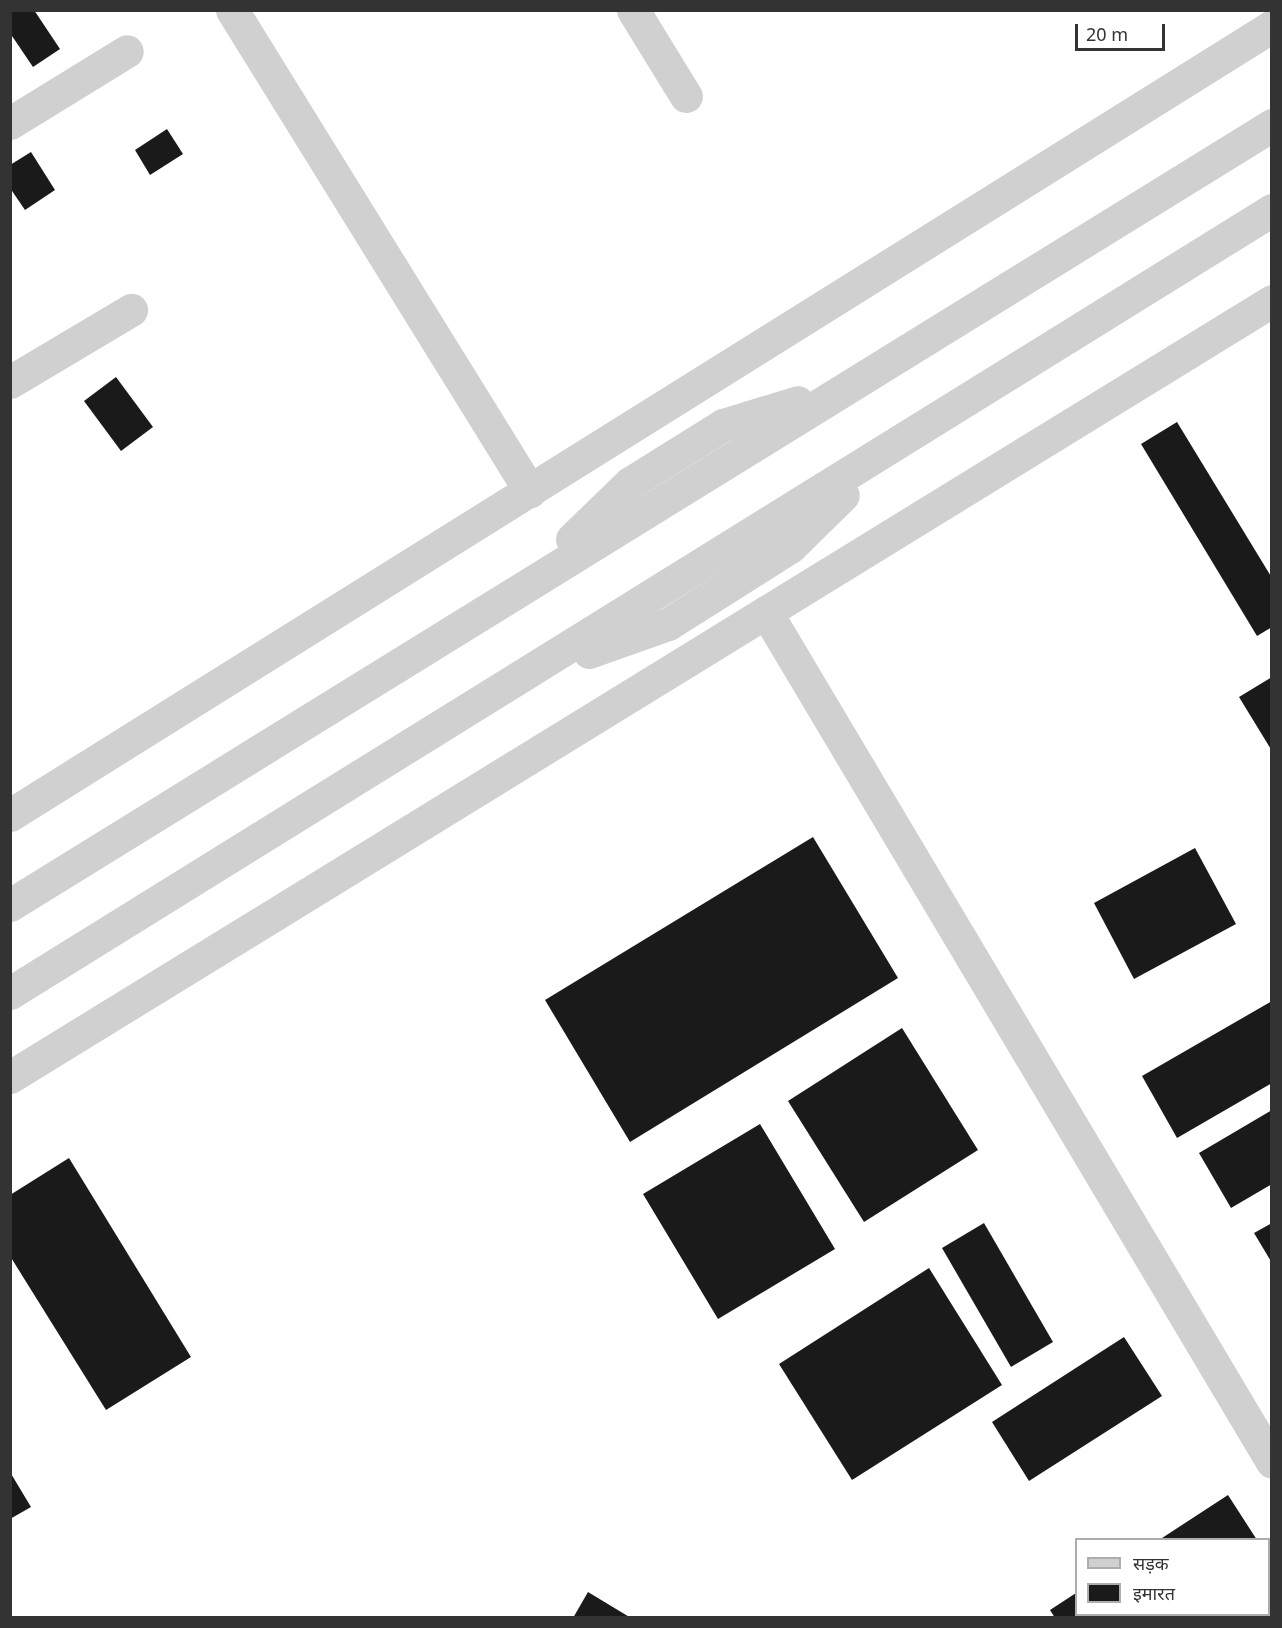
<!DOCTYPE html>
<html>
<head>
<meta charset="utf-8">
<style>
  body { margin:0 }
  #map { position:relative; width:1282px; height:1628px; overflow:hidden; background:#fff; font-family:"Noto Sans","Noto Sans Devanagari",sans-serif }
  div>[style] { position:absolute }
  .building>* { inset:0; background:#1a1a1a }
  .minor>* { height:33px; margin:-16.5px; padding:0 16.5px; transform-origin:16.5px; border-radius:16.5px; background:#d0d0d0 }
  span { translate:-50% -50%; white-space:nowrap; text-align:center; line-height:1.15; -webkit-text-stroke:6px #fff; paint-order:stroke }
  .frame { position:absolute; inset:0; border:12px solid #333; pointer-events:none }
  .legend { position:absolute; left:1075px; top:1538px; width:195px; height:78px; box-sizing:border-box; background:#fff; border:2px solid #adadad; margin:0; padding:8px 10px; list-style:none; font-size:18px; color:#333 }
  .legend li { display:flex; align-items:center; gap:12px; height:30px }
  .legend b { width:30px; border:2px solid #adadad }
  .scale { position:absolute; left:1075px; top:24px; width:90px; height:27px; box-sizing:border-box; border:3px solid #333; border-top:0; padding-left:8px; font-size:18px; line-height:21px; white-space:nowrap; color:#333; -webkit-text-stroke:4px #fff; paint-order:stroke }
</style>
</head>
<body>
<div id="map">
  <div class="building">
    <i style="clip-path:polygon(10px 10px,34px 10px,60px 49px,33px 67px,10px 33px)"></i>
    <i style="clip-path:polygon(167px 129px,183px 154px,150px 175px,135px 150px)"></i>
    <i style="clip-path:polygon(31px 152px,55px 190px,25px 210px,10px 188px,10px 165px)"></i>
    <i style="clip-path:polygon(116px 377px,153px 427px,121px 451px,84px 401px)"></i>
    <i style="clip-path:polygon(1177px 422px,1272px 578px,1272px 627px,1257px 636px,1141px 444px)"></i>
    <i style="clip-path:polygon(1272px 677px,1272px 751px,1239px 697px)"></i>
    <i style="clip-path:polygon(813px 837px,898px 978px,630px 1142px,545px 1000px)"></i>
    <i style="clip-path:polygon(1195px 848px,1236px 924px,1134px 979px,1094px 903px)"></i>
    <i style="clip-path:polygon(1272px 1001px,1272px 1083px,1177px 1138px,1142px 1076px)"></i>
    <i style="clip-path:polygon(902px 1028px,978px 1150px,864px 1222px,788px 1101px)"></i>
    <i style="clip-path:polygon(1272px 1110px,1272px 1184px,1231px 1208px,1199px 1153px)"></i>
    <i style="clip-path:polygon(760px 1124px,835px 1249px,718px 1319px,643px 1194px)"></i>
    <i style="clip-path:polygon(69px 1158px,191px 1357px,106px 1410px,10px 1256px,10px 1195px)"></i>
    <i style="clip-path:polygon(984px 1223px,1053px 1342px,1011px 1367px,942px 1248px)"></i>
    <i style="clip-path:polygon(1272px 1223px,1272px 1263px,1254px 1233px)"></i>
    <i style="clip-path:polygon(929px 1268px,1002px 1385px,852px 1480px,779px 1364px)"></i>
    <i style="clip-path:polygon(1124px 1337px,1162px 1396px,1029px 1481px,992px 1422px)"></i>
    <i style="clip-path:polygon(10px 1472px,31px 1507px,10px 1519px)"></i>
    <i style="clip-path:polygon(1228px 1495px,1257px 1540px,1159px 1540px)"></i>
    <i style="clip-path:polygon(1272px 1580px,1272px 1618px,1206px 1618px,1268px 1614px)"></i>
    <i style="clip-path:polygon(588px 1592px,631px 1618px,573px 1618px)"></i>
    <i style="clip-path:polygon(1076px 1593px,1076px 1614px,1143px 1614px,1055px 1618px,1050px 1610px)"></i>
  </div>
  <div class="minor">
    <i style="left:232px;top:10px;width:566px;rotate:58.22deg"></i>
    <i style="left:633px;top:10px;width:101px;rotate:58.4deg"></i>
    <i style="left:10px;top:123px;width:137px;rotate:-31.6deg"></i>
    <i style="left:10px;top:382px;width:141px;rotate:-30.8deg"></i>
    <i style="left:572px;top:539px;width:81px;rotate:-44deg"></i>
    <i style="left:630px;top:483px;width:110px;rotate:-31.9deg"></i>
    <i style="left:723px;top:425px;width:78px;rotate:-17deg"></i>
    <i style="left:766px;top:612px;width:989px;rotate:59.23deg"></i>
    <i style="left:589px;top:652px;width:84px;rotate:-19.5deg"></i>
    <i style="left:668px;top:624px;width:144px;rotate:-32.3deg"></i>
    <i style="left:790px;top:547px;width:74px;rotate:-44.5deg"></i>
    <i style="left:10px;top:815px;width:1488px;rotate:-32.01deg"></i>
    <i style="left:10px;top:905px;width:1484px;rotate:-31.72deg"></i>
    <i style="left:10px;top:993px;width:1485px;rotate:-31.82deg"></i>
    <i style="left:10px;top:1077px;width:1481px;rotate:-31.59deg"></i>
  </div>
  <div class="frame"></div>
  <ul class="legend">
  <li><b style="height:8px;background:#d0d0d0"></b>सड़क</li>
  <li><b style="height:16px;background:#1a1a1a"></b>इमारत</li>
  </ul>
  <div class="scale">20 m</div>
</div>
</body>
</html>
